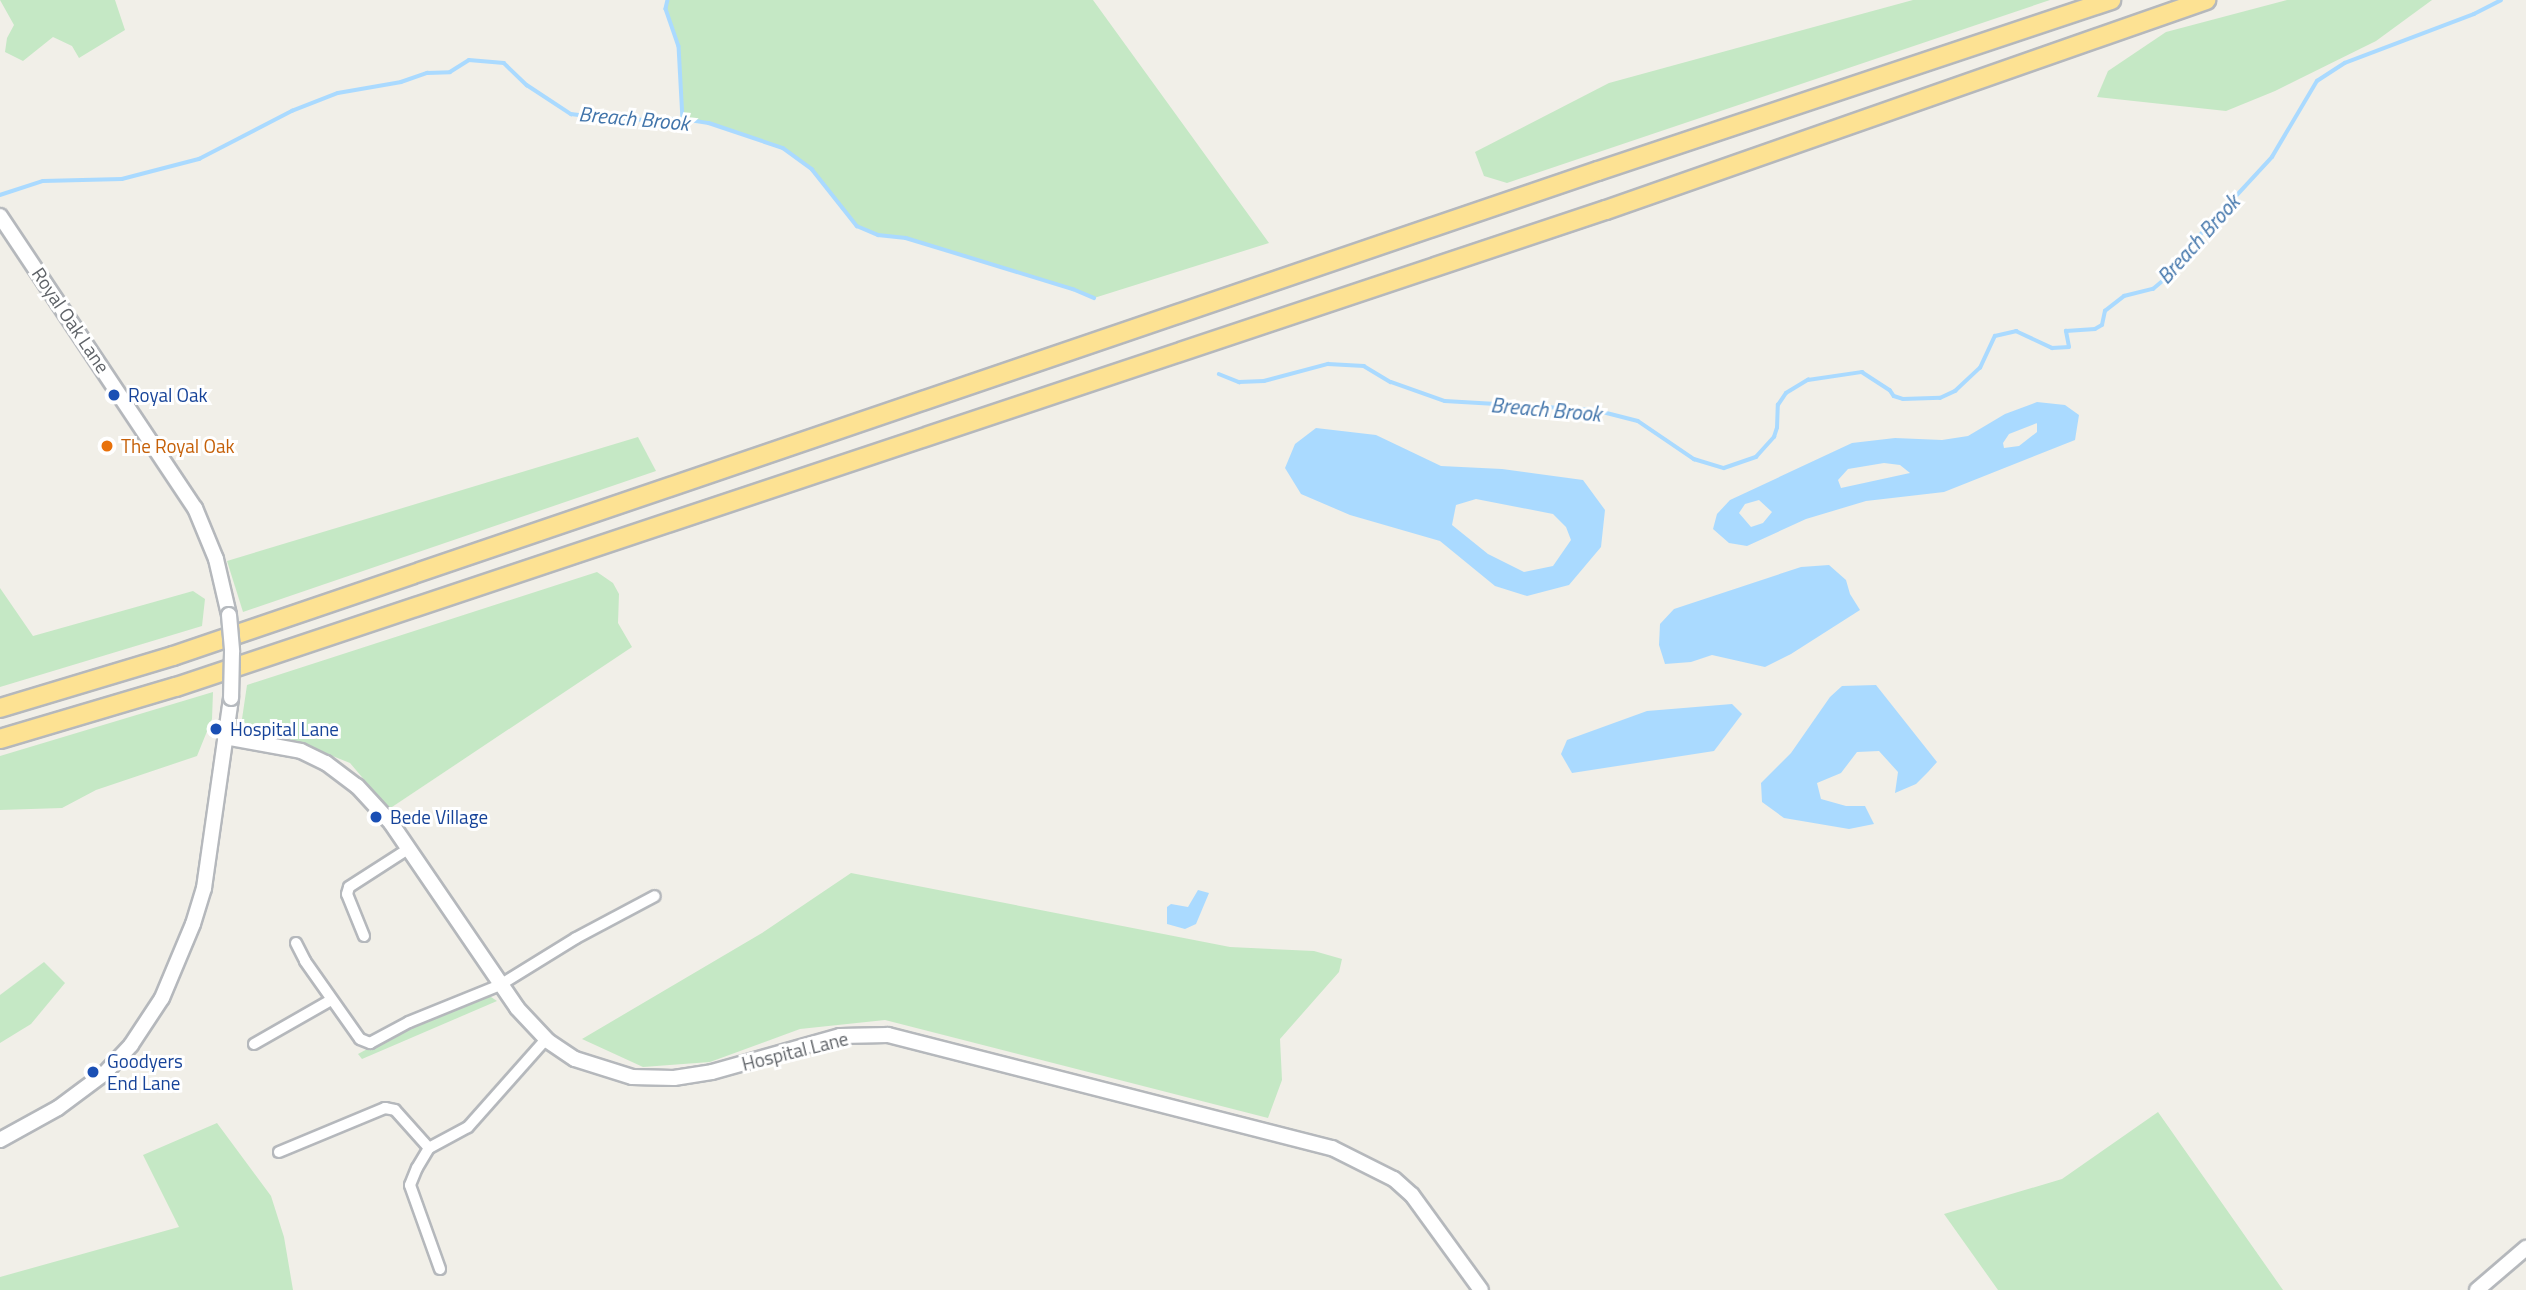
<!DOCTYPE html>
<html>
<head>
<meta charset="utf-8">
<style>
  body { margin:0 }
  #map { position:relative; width:2526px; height:1290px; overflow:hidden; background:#f1efe8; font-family:"Titillium Web",sans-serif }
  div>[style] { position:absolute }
  .green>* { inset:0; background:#c5e8c5 }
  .water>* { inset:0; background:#aadaff }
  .stream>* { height:3.5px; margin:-1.75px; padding:0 1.75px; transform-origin:1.75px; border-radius:1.75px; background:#aadaff }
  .roads { filter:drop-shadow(2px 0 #b5b8bc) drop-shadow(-2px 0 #b5b8bc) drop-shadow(0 2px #b5b8bc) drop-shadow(0 -2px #b5b8bc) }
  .street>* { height:10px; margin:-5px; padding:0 5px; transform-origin:5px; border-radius:5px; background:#fff }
  .secondary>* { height:14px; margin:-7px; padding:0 7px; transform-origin:7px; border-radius:7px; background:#fff }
  .highway>* { height:18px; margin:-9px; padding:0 9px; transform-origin:9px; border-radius:9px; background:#fde293 }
  .bridges { filter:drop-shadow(2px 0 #b6babf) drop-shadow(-2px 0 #b6babf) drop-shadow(0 2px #b6babf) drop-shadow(0 -2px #b6babf) }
  .secondary-bridge>* { height:14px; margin:-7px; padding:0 7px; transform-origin:7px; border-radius:7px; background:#fff }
  .dots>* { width:19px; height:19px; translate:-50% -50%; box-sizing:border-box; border:4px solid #fff; border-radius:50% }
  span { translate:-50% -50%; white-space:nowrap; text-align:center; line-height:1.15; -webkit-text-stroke:6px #fff; paint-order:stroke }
  .street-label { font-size:19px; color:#5f6368 }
  .transit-label { font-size:19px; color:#164399 }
  .left { translate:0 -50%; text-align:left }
  .food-label { font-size:19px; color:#c56008 }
  .water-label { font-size:21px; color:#4174aa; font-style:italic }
</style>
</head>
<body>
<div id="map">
  <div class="green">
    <i style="clip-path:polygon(0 0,115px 0,125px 30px,79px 58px,72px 46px,53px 37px,23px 61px,5px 52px,7px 38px,14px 25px)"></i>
    <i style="clip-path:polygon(668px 0,1093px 0,1269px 243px,1094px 298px,1073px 289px,906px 238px,878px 235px,857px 226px,813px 169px,783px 148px,709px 123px,683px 119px,679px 46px,666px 9px)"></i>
    <i style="clip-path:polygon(1913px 0,2050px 0,1507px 183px,1484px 176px,1475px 152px,1609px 83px)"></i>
    <i style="clip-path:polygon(2287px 0,2432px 0,2376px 41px,2275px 91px,2226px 111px,2097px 97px,2108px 71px,2166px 32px)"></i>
    <i style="clip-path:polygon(638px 437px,656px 471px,243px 612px,227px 561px)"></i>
    <i style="clip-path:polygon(597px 572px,613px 583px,619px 594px,618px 623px,632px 647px,389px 809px,350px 763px,270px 731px,249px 728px,242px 719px,247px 685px)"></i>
    <i style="clip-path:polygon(0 588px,33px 636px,193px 591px,205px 599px,202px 626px,0 687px)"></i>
    <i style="clip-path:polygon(213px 692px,212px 719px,197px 756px,96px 790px,62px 808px,0 810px,0 756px)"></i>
    <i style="clip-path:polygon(851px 873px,1230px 947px,1314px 951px,1342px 959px,1339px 972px,1280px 1039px,1282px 1080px,1268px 1118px,885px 1020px,800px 1029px,710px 1062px,643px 1067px,582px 1039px,762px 933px)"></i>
    <i style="clip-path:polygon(44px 962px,65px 983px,31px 1024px,0 1043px,0 995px)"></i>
    <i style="clip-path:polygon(488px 995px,497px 1001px,362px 1059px,358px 1054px,397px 1033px)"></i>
    <i style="clip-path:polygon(2158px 1112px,2283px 1290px,1998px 1290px,1944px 1214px,2062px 1179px)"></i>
    <i style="clip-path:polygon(217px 1123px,271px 1196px,284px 1237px,293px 1290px,0 1290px,0 1277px,179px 1227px,143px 1155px)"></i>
  </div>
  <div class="water">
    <i style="clip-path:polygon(evenodd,2037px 402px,2065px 405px,2079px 415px,2075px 440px,1944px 492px,1866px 501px,1806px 519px,1747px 546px,1729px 543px,1713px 529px,1717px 514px,1730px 500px,1852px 443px,1895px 438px,1942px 440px,1968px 436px,2005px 414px,2037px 402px,2037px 423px,2037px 432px,2019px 446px,2004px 448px,2003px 443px,2009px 434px,2037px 423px,2037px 402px,1884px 463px,1900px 465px,1910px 473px,1841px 488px,1838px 480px,1848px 469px,1884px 463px,2037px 402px,1759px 500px,1772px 512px,1763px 523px,1751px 527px,1739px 513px,1745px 504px,1759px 500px)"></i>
    <i style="clip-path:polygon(evenodd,1316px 428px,1376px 435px,1441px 466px,1502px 469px,1583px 480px,1605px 510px,1601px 547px,1569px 585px,1527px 596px,1495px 586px,1440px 541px,1350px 515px,1301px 494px,1285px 468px,1295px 444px,1316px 428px,1476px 499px,1553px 514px,1566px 527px,1571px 540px,1553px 566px,1524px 572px,1488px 554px,1452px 525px,1456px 505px,1476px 499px)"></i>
    <i style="clip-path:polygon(1829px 565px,1846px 580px,1850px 594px,1860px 610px,1791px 654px,1765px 667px,1712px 655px,1691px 662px,1665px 664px,1659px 645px,1660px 624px,1674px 609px,1801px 567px)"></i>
    <i style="clip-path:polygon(1876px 685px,1937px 762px,1928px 772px,1916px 784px,1895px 793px,1898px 772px,1879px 751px,1857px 752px,1841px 773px,1817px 783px,1821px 799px,1846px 806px,1865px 806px,1874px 824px,1849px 829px,1784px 818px,1762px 802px,1761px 783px,1791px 753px,1830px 697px,1842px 686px)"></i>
    <i style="clip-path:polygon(1732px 704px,1742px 714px,1714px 751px,1572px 773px,1561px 754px,1567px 740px,1647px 711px)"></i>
    <i style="clip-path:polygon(1198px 890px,1209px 893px,1196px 924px,1185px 929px,1167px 924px,1167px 907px,1171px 904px,1188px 907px)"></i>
  </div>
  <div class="stream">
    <i style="left:668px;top:0;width:9px;rotate:103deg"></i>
    <i style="left:666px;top:9px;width:39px;rotate:71deg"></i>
    <i style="left:679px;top:46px;width:73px;rotate:86.9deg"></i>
    <i style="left:0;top:195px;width:45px;rotate:-18deg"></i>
    <i style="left:43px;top:181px;width:79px;rotate:-1.5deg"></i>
    <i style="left:122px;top:179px;width:80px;rotate:-14.6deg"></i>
    <i style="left:199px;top:159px;width:105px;rotate:-27.3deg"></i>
    <i style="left:292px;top:111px;width:49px;rotate:-21.4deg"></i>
    <i style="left:338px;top:93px;width:64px;rotate:-9.9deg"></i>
    <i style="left:401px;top:82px;width:28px;rotate:-19deg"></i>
    <i style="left:427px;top:73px;width:23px;rotate:-2deg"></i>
    <i style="left:450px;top:72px;width:22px;rotate:-32deg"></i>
    <i style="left:469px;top:60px;width:35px;rotate:5deg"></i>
    <i style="left:504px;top:63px;width:32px;rotate:44deg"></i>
    <i style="left:527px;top:85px;width:53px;rotate:33.4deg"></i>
    <i style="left:571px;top:114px;width:48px;rotate:7.1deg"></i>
    <i style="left:619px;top:120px;width:64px;rotate:-0.9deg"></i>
    <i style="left:683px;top:119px;width:26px;rotate:9deg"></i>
    <i style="left:709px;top:123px;width:78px;rotate:18.7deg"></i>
    <i style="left:783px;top:148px;width:36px;rotate:36deg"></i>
    <i style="left:812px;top:169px;width:73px;rotate:51.7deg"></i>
    <i style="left:857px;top:226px;width:23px;rotate:23deg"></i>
    <i style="left:878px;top:235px;width:28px;rotate:6deg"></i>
    <i style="left:906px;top:238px;width:175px;rotate:17deg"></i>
    <i style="left:1073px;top:289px;width:23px;rotate:23deg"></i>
    <i style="left:1219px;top:374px;width:22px;rotate:22deg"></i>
    <i style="left:1239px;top:382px;width:25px;rotate:-2deg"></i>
    <i style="left:1264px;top:381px;width:66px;rotate:-14.9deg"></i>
    <i style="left:1328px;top:364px;width:36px;rotate:3deg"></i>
    <i style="left:1364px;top:366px;width:31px;rotate:31deg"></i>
    <i style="left:1391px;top:382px;width:57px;rotate:19.4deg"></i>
    <i style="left:1445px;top:401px;width:150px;rotate:3.4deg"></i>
    <i style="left:1595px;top:410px;width:44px;rotate:14.3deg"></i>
    <i style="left:1638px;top:421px;width:68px;rotate:34.2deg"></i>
    <i style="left:1694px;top:459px;width:31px;rotate:17deg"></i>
    <i style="left:1724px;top:468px;width:34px;rotate:-19deg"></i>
    <i style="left:1756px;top:457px;width:27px;rotate:-48deg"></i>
    <i style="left:1774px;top:437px;width:9px;rotate:-72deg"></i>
    <i style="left:1777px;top:428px;width:23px;rotate:-88deg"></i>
    <i style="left:1778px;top:405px;width:14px;rotate:-56deg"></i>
    <i style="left:1786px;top:393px;width:26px;rotate:-31deg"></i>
    <i style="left:1808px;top:380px;width:55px;rotate:-8.4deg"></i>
    <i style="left:1862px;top:372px;width:33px;rotate:33deg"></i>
    <i style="left:1890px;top:390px;width:7px;rotate:56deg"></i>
    <i style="left:1894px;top:396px;width:9px;rotate:18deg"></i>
    <i style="left:1903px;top:399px;width:37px;rotate:-2deg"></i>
    <i style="left:1940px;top:398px;width:17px;rotate:-25deg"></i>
    <i style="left:1955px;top:391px;width:34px;rotate:-43deg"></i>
    <i style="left:1980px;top:368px;width:35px;rotate:-65deg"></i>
    <i style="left:1995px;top:336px;width:22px;rotate:-13deg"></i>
    <i style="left:2016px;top:331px;width:40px;rotate:25deg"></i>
    <i style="left:2052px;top:348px;width:17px;rotate:-3deg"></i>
    <i style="left:2069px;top:347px;width:16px;rotate:-101deg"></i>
    <i style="left:2066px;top:331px;width:29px;rotate:-4deg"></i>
    <i style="left:2095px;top:329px;width:8px;rotate:-30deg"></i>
    <i style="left:2102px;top:325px;width:14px;rotate:-78deg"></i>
    <i style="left:2105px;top:311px;width:24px;rotate:-38deg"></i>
    <i style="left:2124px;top:296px;width:30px;rotate:-14deg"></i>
    <i style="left:2153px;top:289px;width:30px;rotate:-40deg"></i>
    <i style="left:2176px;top:270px;width:28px;rotate:-60deg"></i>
    <i style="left:2190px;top:246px;width:121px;rotate:-47.3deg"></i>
    <i style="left:2272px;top:157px;width:88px;rotate:-59.4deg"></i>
    <i style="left:2317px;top:81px;width:33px;rotate:-33deg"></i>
    <i style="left:2345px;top:63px;width:138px;rotate:-20.8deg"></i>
    <i style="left:2474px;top:14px;width:30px;rotate:-27deg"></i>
  </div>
  <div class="roads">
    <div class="street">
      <i style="left:364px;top:936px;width:45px;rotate:-112deg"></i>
      <i style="left:347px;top:894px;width:7px;rotate:-74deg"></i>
      <i style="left:349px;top:887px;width:70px;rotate:-32.8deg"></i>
      <i style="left:296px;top:943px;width:20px;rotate:63deg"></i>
      <i style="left:305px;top:961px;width:95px;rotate:54.8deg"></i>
      <i style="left:360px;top:1039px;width:11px;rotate:22deg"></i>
      <i style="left:370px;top:1043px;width:44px;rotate:-28.3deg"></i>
      <i style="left:409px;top:1022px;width:98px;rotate:-22.1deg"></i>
      <i style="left:500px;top:985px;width:89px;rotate:-31.7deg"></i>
      <i style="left:576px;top:938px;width:89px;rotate:-28deg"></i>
      <i style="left:254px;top:1044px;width:89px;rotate:-29.7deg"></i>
      <i style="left:279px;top:1152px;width:115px;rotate:-22.5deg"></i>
      <i style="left:385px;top:1108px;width:10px;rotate:11deg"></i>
      <i style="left:395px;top:1110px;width:51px;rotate:48.2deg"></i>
      <i style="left:440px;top:1269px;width:89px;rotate:-109.7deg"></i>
      <i style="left:410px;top:1185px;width:18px;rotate:-68deg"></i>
      <i style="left:417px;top:1168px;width:23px;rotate:-59deg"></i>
      <i style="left:429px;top:1148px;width:44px;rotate:-28.3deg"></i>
      <i style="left:468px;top:1127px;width:118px;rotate:-48.4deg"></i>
    </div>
    <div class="secondary">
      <i style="left:0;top:216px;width:351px;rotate:56.3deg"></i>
      <i style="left:195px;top:508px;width:55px;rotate:67.6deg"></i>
      <i style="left:216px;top:559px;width:57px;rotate:76.9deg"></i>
      <i style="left:225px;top:737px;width:77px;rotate:10.4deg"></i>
      <i style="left:301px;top:751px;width:28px;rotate:26deg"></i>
      <i style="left:326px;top:763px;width:39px;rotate:37deg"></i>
      <i style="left:357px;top:786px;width:50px;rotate:47.4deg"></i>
      <i style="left:391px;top:823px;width:224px;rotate:55.7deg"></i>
      <i style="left:517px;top:1008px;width:45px;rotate:46.8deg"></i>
      <i style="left:548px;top:1041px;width:32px;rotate:34deg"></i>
      <i style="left:575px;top:1059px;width:60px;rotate:17.5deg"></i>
      <i style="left:632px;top:1077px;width:42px;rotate:1.4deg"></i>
      <i style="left:674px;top:1078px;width:38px;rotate:-9deg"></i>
      <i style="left:712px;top:1072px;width:133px;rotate:-15.7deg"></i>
      <i style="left:840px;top:1036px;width:48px;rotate:-1.2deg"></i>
      <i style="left:888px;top:1035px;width:458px;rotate:14.3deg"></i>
      <i style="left:1332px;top:1148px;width:69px;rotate:26.6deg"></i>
      <i style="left:1394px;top:1179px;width:24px;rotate:42deg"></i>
      <i style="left:1412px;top:1195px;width:117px;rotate:54deg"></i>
      <i style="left:0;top:1140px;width:66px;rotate:-28.9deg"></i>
      <i style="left:58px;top:1108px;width:59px;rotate:-36.7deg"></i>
      <i style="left:105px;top:1073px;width:38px;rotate:-47deg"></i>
      <i style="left:131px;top:1045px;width:56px;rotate:-56.6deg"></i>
      <i style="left:162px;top:998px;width:80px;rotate:-67.3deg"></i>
      <i style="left:193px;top:924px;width:38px;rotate:-73deg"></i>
      <i style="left:204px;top:888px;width:192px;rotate:-81.9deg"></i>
      <i style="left:2477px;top:1290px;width:65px;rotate:-40.6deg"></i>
    </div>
    <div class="highway">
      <i style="left:0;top:708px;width:181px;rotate:-16.7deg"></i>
      <i style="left:173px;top:656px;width:1505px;rotate:-18.8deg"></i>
      <i style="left:1598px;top:171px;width:541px;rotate:-18.43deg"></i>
      <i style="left:0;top:739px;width:184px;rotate:-16.5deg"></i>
      <i style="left:176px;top:687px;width:1507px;rotate:-18.45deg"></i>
      <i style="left:1606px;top:210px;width:636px;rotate:-19.29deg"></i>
    </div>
  </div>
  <div class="bridges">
    <div class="secondary-bridge">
      <i style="left:229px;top:615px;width:37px;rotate:85deg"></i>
      <i style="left:232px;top:652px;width:46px;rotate:91.2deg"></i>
    </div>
  </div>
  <div class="dots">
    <i style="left:114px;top:395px;background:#1a4fb4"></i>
    <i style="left:107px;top:446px;background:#e8710a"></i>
    <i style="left:216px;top:729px;background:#1a4fb4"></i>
    <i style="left:376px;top:817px;background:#1a4fb4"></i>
    <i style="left:93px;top:1072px;background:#1a4fb4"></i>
  </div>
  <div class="street-label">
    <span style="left:71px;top:320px;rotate:56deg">Royal Oak Lane</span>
    <span style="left:795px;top:1051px;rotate:-14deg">Hospital Lane</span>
  </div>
  <div class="transit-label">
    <span class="left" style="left:128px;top:395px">Royal Oak</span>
    <span class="left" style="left:230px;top:729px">Hospital Lane</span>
    <span class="left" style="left:390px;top:817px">Bede Village</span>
    <span class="left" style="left:107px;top:1072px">Goodyers<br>End Lane</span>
  </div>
  <div class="food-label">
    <span class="left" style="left:121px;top:446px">The Royal Oak</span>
  </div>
  <div class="water-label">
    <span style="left:634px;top:118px;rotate:5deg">Breach Brook</span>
    <span style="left:2198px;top:239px;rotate:-48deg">Breach Brook</span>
    <span style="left:1546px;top:409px;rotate:5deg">Breach Brook</span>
  </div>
</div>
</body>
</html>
